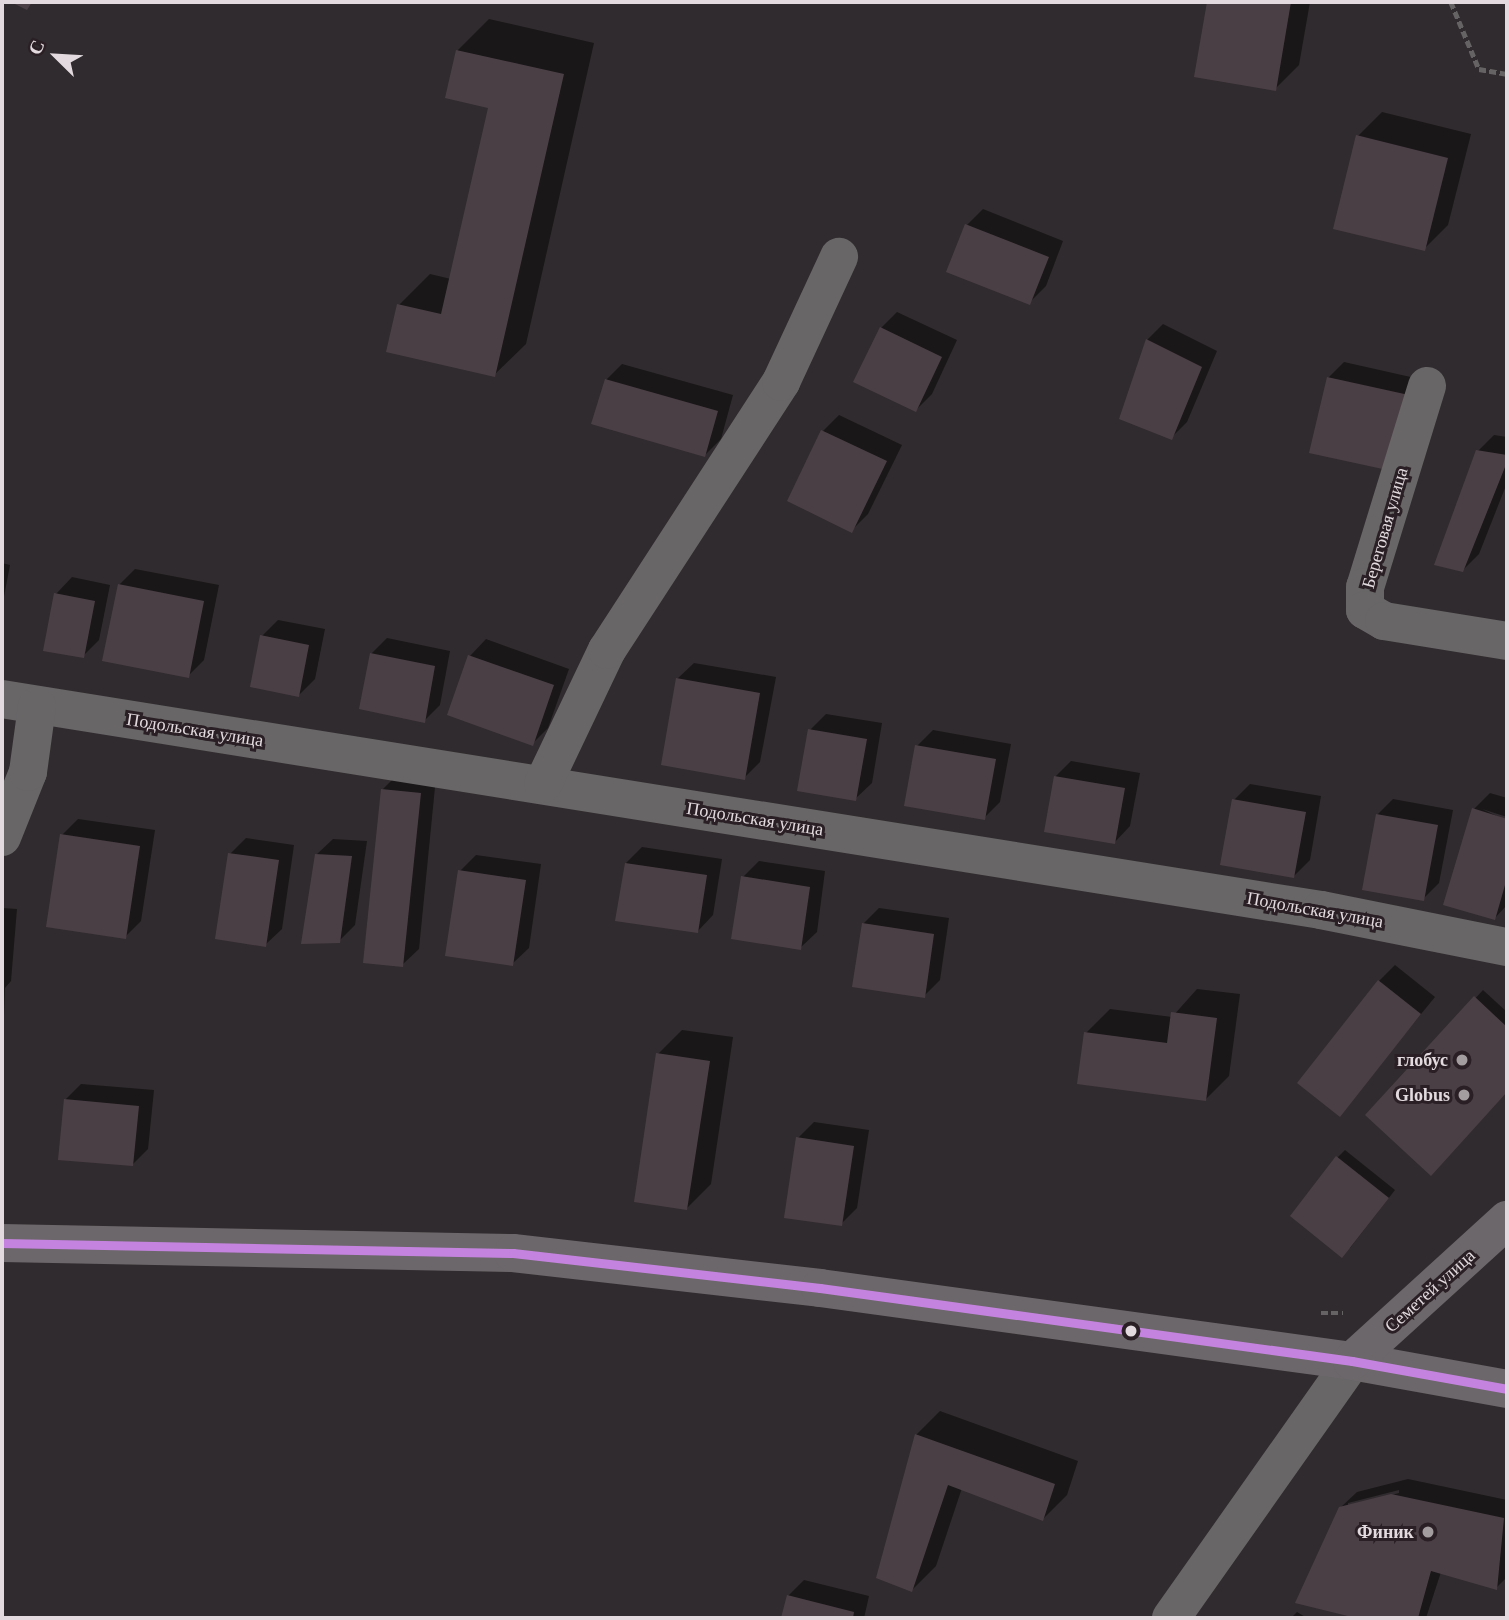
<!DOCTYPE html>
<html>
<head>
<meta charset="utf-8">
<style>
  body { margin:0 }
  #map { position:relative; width:1509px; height:1620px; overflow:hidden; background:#302b2e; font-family:Georgia,serif }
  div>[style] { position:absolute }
  .shadow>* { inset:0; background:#0007 }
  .building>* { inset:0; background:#4b3f46 }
  .path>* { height:4.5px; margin-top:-2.25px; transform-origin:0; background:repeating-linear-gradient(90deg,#666364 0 7px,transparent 0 10.5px) }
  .minor>* { height:38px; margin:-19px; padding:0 19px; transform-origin:19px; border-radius:19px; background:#686667 }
  .tertiary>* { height:38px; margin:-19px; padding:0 19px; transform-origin:19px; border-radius:19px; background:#686667 }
  .secondary>* { height:38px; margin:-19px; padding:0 19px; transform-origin:19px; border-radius:19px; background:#6c676a }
  .bus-1>* { height:9px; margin:-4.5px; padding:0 4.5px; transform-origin:4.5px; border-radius:4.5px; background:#c483df }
  .dots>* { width:19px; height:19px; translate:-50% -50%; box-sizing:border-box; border:4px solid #291f24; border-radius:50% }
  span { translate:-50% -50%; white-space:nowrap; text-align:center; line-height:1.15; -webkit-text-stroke:6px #291f24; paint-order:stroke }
  .street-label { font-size:18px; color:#e2dade }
  .poi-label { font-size:18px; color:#e2dade; font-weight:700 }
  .right { translate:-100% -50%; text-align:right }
  .frame { position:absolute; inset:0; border:4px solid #e2dade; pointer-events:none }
  .north { position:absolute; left:21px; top:21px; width:70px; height:70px; -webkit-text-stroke:5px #291f24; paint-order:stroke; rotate:294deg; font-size:19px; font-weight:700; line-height:28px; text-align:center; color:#e2dade }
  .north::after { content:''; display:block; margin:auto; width:24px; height:32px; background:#e2dade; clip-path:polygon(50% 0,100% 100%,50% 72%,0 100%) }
</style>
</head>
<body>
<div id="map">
  <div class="shadow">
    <i style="clip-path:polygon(1208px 2px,1310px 2px,1299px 65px,1275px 89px,1196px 76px)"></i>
    <i style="clip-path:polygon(489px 19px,594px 43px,526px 344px,494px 375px,399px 305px,430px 274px,451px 279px,490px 107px,447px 97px,458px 50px)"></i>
    <i style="clip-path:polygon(1382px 112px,1471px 134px,1448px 225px,1424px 249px,1358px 136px)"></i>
    <i style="clip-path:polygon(983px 209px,1063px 241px,1046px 286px,1030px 302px,967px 225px)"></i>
    <i style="clip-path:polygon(897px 312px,957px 340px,932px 394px,916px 410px,881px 328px)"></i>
    <i style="clip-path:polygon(1163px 324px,1217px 351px,1187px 422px,1171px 438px,1147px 340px)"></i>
    <i style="clip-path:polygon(1344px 362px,1424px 380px,1407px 453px,1328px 378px)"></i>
    <i style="clip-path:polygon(622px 364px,733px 395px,721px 439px,705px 455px,606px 380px)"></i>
    <i style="clip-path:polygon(839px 415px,902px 445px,868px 514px,852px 530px,790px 500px,823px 431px)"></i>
    <i style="clip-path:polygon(1494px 435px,1507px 437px,1507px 483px,1479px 554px,1463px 570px,1478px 451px)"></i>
    <i style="clip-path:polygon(2px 563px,10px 565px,2px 607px)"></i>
    <i style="clip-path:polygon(135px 569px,219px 585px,204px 660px,188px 676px,119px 585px)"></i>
    <i style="clip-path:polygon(72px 577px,110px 585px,99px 640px,83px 656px,56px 594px)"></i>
    <i style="clip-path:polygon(278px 620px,325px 629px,315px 679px,299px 695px,262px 636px)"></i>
    <i style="clip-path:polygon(387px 638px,450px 651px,440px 705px,424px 721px,371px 654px)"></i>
    <i style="clip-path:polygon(486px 639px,569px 669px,548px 728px,532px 744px,449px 714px,470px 656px)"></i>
    <i style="clip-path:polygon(694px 663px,776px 677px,760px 762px,744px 778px,677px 679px)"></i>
    <i style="clip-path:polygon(826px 714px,882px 723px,872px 783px,855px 799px,810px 730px)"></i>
    <i style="clip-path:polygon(933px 730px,1011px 744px,1000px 802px,984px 818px,917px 746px)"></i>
    <i style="clip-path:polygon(1071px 761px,1140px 773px,1130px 826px,1114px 843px,1055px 777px)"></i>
    <i style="clip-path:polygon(398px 774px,436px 777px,419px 949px,402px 965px,382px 790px)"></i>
    <i style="clip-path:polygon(1250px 784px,1321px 796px,1310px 860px,1294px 876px,1234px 800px)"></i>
    <i style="clip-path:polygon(1490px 793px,1507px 798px,1507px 817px,1482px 809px,1507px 821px,1507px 905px,1494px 919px,1474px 809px)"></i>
    <i style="clip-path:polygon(1393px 799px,1453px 810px,1439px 883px,1423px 899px,1377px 815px)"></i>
    <i style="clip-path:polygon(78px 819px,155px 830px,141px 921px,125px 937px,62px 835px)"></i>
    <i style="clip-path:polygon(246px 838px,294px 845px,282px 929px,265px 945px,230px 854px)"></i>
    <i style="clip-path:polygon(333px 839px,367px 841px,355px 925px,339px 941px,316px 855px)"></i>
    <i style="clip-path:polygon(642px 847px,722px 859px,713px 915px,697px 932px,626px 863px)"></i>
    <i style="clip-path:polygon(476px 855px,541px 864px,529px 948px,512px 964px,460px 871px)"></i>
    <i style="clip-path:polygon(759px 861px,825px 871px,817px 932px,800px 948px,743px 877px)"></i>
    <i style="clip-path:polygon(2px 908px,17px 909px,11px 981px,5px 988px,2px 1071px)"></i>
    <i style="clip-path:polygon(879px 908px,949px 918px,940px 980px,924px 996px,863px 924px)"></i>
    <i style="clip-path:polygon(1395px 965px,1435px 997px,1339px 1114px,1379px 981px)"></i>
    <i style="clip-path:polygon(1197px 989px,1240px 994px,1229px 1076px,1205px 1100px,1086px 1033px,1110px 1009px,1172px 1017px)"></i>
    <i style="clip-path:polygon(1483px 990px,1507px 1012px,1507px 1091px,1438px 1166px,1368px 1115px)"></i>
    <i style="clip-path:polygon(682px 1030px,733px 1037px,711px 1184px,687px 1208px,658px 1054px)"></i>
    <i style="clip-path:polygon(81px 1084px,154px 1090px,148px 1149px,132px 1165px,65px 1100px)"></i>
    <i style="clip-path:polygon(814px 1122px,869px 1130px,857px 1208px,841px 1224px,798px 1138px)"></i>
    <i style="clip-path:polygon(1345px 1150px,1395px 1190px,1350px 1248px,1338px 1157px)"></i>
    <i style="clip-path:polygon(940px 1411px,1078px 1461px,1067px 1495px,1043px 1519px,962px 1488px,936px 1566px,912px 1590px,916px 1435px)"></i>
    <i style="clip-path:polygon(evenodd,1408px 1479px,1507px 1500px,1507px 1577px,1496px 1588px,1441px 1572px,1426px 1618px,1363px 1618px,1298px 1602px,1340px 1508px,1357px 1492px,1408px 1479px,1399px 1490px,1399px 1493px,1348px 1507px,1348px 1503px,1399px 1490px)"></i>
    <i style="clip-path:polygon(804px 1580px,869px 1596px,864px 1618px,783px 1618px,788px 1596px)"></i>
    <i style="clip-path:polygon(1297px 1612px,1307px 1618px,1291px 1618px)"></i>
  </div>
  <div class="building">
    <i style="clip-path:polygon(11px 2px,32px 2px,27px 10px)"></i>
    <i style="clip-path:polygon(1207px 2px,1291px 2px,1276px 91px,1194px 77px)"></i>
    <i style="clip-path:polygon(456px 50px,564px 74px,495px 377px,386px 352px,397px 304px,441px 314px,488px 108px,445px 98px)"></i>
    <i style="clip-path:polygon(1356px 135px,1448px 158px,1425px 251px,1333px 229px)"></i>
    <i style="clip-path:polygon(965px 224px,1049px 257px,1030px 305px,946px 272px)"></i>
    <i style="clip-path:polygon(880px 327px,942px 357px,916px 412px,853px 382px)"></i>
    <i style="clip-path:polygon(1146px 339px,1202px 367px,1172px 440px,1119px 419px)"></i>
    <i style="clip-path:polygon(1327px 377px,1409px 395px,1392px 471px,1309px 453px)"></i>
    <i style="clip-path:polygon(605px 379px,718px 411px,705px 457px,591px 424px)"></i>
    <i style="clip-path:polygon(821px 430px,887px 461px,852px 533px,787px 501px)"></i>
    <i style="clip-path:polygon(1476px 450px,1507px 455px,1507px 462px,1463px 572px,1434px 565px)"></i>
    <i style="clip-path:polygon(118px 584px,204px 601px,189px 678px,102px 661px)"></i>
    <i style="clip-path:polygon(54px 593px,95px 601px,84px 658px,43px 651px)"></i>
    <i style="clip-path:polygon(260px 635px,309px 645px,299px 697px,250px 687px)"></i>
    <i style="clip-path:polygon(370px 653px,435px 666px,425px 723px,359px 709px)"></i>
    <i style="clip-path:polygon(468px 655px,554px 685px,533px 746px,447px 715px)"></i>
    <i style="clip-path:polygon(676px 678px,760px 693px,745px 780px,661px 765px)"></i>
    <i style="clip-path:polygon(808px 729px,867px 739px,856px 801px,797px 791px)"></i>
    <i style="clip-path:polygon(915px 745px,996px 759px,985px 820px,904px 806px)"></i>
    <i style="clip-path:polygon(1054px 776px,1125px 788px,1115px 844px,1044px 832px)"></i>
    <i style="clip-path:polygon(381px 789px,421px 793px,403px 967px,363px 963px)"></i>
    <i style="clip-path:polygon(1232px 799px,1306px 812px,1294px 878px,1220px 865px)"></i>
    <i style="clip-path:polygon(1472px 808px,1507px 819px,1507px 878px,1495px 920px,1443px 905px)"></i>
    <i style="clip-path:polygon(1376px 814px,1438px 825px,1424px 901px,1362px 890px)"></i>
    <i style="clip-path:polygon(60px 834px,140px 846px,126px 939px,46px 927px)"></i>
    <i style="clip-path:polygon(228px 853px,279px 860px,266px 947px,215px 939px)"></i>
    <i style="clip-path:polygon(315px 854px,352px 856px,340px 943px,301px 944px)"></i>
    <i style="clip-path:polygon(625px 863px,707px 875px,698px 933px,615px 921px)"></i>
    <i style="clip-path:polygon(458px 870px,526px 880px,513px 966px,445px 956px)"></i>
    <i style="clip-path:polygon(741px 876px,810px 887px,801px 950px,731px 939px)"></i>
    <i style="clip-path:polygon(862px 923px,934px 934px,925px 998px,852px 987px)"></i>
    <i style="clip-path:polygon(1378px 980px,1421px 1014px,1340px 1117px,1297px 1083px)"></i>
    <i style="clip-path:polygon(1474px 996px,1507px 1027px,1507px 1092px,1431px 1176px,1365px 1115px)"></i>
    <i style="clip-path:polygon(1171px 1012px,1217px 1018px,1206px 1101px,1077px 1084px,1084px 1032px,1167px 1043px)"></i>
    <i style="clip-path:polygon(656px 1053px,710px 1061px,687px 1210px,634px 1202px)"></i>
    <i style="clip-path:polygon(64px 1099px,139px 1106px,133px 1166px,58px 1160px)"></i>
    <i style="clip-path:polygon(796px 1137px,854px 1146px,842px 1226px,784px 1218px)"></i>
    <i style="clip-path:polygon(1336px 1156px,1389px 1198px,1342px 1258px,1290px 1216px)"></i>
    <i style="clip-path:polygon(915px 1434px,1055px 1484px,1043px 1521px,948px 1485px,912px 1592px,876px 1578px)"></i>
    <i style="clip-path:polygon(1391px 1494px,1504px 1518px,1497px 1590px,1431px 1571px,1418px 1618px,1356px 1618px,1295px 1603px,1339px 1507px)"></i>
    <i style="clip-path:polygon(787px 1595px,854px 1612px,853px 1618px,781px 1618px)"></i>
  </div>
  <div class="path">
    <i style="left:1451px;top:2px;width:73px;rotate:67.3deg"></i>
    <i style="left:1479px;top:69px;width:28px;rotate:10deg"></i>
    <i style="left:1321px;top:1313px;width:22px"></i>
  </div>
  <div class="minor">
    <i style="left:1427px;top:386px;width:210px;rotate:107.1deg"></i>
    <i style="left:1365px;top:587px;width:23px;rotate:90deg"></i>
    <i style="left:1365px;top:610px;width:22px;rotate:30deg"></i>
    <i style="left:1384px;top:621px;width:125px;rotate:9.2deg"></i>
    <i style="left:2px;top:699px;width:1336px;rotate:9.09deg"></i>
    <i style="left:1321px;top:910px;width:190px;rotate:11.3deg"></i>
    <i style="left:543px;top:784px;width:148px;rotate:-64.5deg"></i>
    <i style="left:607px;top:650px;width:320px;rotate:-57deg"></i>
    <i style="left:781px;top:382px;width:138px;rotate:-65.1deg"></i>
    <i style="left:2px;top:837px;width:70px;rotate:-68.2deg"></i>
    <i style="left:28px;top:772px;width:67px;rotate:-82.2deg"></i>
  </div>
  <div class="tertiary">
    <i style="left:1171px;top:1618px;width:314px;rotate:-54.8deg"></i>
  </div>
  <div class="secondary">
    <i style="left:2px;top:1243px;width:511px;rotate:1.12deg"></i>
    <i style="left:513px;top:1253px;width:309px;rotate:6.5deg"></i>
    <i style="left:820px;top:1288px;width:537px;rotate:7.81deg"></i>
    <i style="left:1352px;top:1361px;width:158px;rotate:10.2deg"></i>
    <i style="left:1352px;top:1361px;width:210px;rotate:-42.3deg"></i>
  </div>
  <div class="bus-1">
    <i style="left:2px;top:1243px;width:511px;rotate:1.12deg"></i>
    <i style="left:513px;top:1253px;width:309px;rotate:6.5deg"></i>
    <i style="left:820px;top:1288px;width:537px;rotate:7.81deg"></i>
    <i style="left:1352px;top:1361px;width:158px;rotate:10.2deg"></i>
  </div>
  <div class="dots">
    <i style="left:1462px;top:1060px;background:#a49da0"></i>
    <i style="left:1464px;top:1095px;background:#a49da0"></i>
    <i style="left:1131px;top:1331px;background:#e2dade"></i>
    <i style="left:1428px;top:1532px;background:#a49da0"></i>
  </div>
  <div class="street-label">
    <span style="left:1385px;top:528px;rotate:-74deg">Береговая улица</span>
    <span style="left:195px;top:730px;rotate:9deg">Подольская улица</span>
    <span style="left:755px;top:819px;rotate:9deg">Подольская улица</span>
    <span style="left:1315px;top:910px;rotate:10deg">Подольская улица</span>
    <span style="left:1430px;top:1291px;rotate:-42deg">Семетей улица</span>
  </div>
  <div class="poi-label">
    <span class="right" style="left:1448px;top:1060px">глобус</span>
    <span class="right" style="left:1450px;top:1095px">Globus</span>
    <span class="right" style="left:1414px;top:1532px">Финик</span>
  </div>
  <div class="frame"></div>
  <div class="north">С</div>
</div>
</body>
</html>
